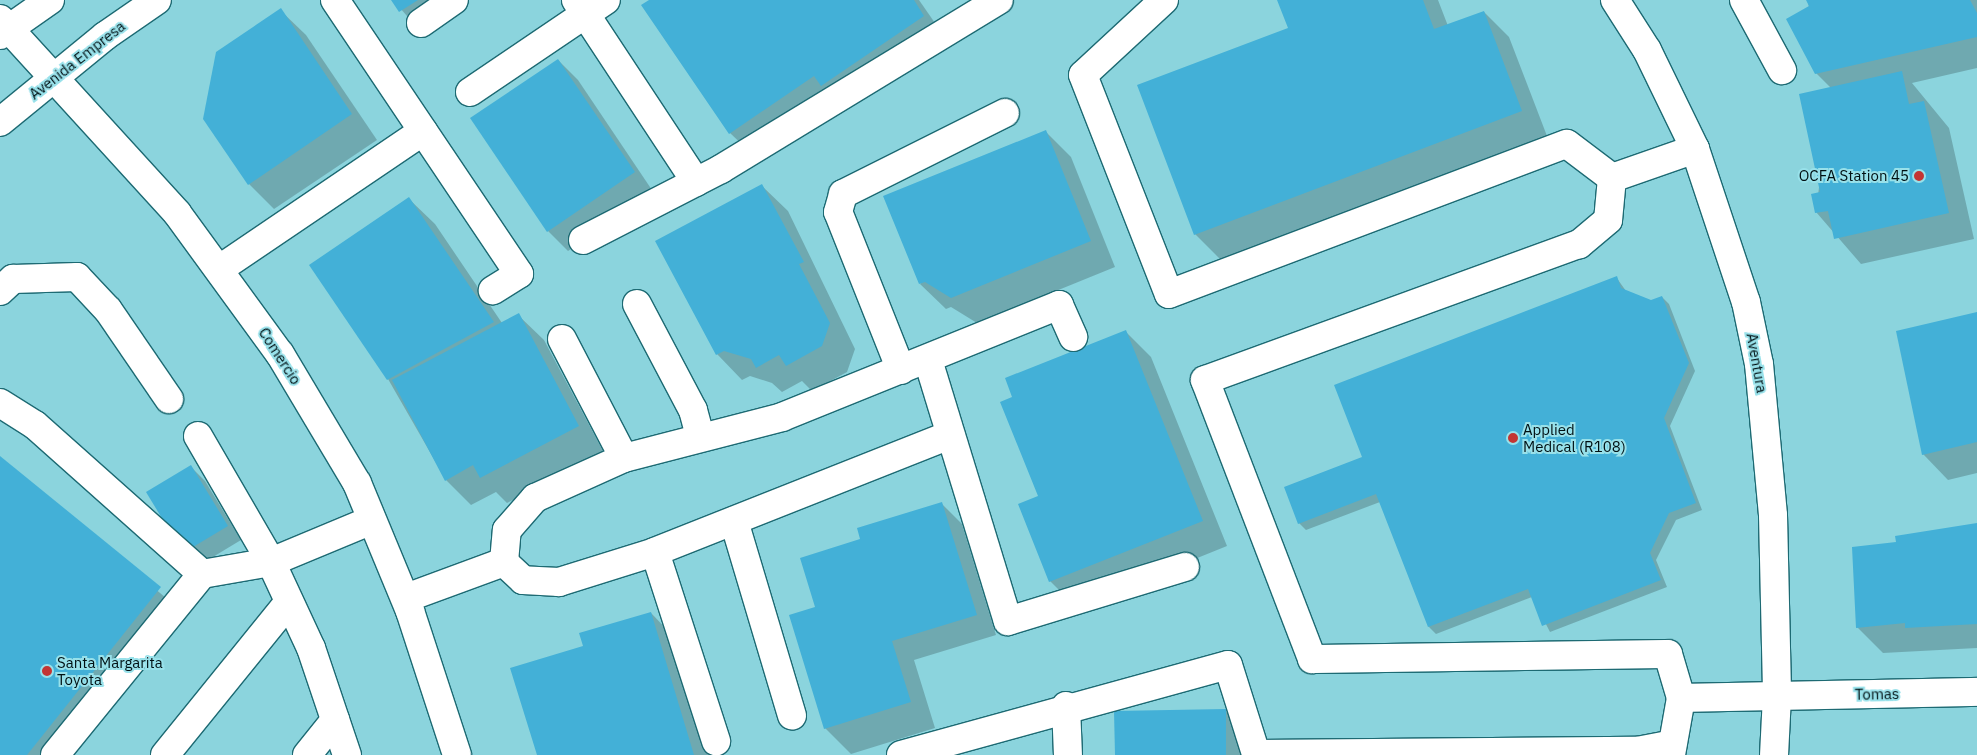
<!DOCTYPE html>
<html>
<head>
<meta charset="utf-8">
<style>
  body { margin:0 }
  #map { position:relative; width:1977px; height:755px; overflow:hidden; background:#8bd4dd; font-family:"IBM Plex Sans",sans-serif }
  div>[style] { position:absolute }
  .shadow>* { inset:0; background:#0003 }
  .building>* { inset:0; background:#43b0d7 }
  .roads { filter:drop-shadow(1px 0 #1d6a73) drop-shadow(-1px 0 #1d6a73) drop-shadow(0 1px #1d6a73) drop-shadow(0 -1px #1d6a73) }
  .minor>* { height:28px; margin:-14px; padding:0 14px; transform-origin:14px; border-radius:14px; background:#fff }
  .major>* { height:28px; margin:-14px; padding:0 14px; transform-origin:14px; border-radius:14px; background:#fff }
  .dots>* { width:14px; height:14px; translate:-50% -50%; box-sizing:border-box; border:2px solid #98e1ea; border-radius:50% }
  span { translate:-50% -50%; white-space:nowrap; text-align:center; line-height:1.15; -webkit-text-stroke:4px #98e1ea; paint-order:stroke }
  .street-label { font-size:15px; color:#001013 }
  .poi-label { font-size:15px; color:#001013 }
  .right { translate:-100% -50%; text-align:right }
  .left { translate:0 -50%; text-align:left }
</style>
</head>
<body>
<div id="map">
  <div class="shadow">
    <i style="clip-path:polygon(393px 0,468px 0,421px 32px)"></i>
    <i style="clip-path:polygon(651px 0,919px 0,944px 36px,751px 153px,730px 133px)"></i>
    <i style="clip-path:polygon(1279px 0,1438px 0,1448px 26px,1484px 12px,1509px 37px,1547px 136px,1221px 260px,1195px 234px,1139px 86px,1290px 29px)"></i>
    <i style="clip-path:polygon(1808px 0,1977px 0,1977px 68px,1912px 83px,1949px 128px,1974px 239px,1861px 264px,1816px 212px,1831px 88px,1816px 73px)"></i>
    <i style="clip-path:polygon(280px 10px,306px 35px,377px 140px,274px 209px,249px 184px)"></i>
    <i style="clip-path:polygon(558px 60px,578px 80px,654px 193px,568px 251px,548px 231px)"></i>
    <i style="clip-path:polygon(1045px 131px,1071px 157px,1115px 267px,977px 323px,951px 307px,946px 309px,920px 284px)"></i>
    <i style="clip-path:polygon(762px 186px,788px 211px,855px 349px,847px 372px,812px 391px,802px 381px,782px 392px,772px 383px,750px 376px,742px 380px,717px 354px)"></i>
    <i style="clip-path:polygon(409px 199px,435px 224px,502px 323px,518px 315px,544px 340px,603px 451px,507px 503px,496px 492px,471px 505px,446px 480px,388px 379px)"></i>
    <i style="clip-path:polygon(1616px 277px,1626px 291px,1651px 301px,1662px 297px,1669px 304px,1695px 371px,1670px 426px,1702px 510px,1676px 520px,1656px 560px,1667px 587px,1550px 632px,1532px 597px,1436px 634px,1429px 627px,1380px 502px,1306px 530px,1299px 523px,1363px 458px)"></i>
    <i style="clip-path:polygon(1977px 314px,1977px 473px,1948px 480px,1923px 454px)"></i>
    <i style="clip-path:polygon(1126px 332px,1151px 357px,1227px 546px,1076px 607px,1050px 581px,1040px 497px,1014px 398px)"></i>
    <i style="clip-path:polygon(0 458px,185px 614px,72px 755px,0 755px)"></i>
    <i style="clip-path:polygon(191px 467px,205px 481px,241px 540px,198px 566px,148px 492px)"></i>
    <i style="clip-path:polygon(942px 504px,962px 524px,996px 635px,914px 660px,935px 728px,851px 754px,825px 728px,816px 608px,862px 540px)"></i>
    <i style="clip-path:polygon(1977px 524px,1977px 648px,1883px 653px,1857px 627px,1898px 543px)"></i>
    <i style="clip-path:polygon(651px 613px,676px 639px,711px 755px,538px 755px,584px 647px)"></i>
    <i style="clip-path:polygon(1225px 710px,1251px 736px,1251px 755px,1116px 755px)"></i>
  </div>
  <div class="building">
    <i style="clip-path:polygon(391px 0,418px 0,399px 12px)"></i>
    <i style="clip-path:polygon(649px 0,914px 0,924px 16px,821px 86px,814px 76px,729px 134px,641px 5px)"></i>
    <i style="clip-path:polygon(1277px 0,1423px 0,1434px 29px,1484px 11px,1522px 111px,1194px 235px,1137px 85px,1288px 28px)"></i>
    <i style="clip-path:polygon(1806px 0,1970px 0,1977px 13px,1977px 37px,1815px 74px,1786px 19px,1809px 6px)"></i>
    <i style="clip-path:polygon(281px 8px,352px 114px,248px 185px,203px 119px,216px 52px)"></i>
    <i style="clip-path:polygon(558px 59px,635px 172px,547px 232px,470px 118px)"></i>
    <i style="clip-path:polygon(1902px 71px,1909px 104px,1924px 101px,1949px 213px,1834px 239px,1828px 211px,1815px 213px,1811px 194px,1820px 192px,1799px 94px)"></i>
    <i style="clip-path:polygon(1046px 130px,1091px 241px,951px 298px,925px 282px,919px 284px,883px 196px)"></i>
    <i style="clip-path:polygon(762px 184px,804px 262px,799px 264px,830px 323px,822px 346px,786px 366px,779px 355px,756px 368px,751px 359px,724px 351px,716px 355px,655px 241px)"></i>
    <i style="clip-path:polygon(409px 197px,494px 322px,387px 380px,309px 265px)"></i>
    <i style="clip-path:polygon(1617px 276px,1621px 288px,1651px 300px,1662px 296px,1689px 363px,1664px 418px,1696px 503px,1669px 513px,1650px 553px,1661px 580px,1542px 626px,1528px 589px,1428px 627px,1376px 494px,1298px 524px,1284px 487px,1362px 457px,1334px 385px)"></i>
    <i style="clip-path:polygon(1977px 312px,1977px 442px,1922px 455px,1896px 331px)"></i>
    <i style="clip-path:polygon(519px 313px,579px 426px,480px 478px,473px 465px,445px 481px,392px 380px)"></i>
    <i style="clip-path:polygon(1126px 330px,1203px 521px,1049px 582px,1018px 504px,1038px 496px,1000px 402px,1012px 397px,1005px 378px)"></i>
    <i style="clip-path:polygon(0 456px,161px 587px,27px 755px,0 755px)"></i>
    <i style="clip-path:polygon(191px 465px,228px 526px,183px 553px,146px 492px)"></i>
    <i style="clip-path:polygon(942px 502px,977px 615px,892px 641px,911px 702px,824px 729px,789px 615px,815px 607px,800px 558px,860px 539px,857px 528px)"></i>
    <i style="clip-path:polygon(1977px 523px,1977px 624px,1905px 628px,1905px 623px,1856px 628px,1852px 547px,1896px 542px,1895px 536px)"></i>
    <i style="clip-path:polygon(651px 612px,694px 755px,537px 755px,510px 668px,583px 646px,579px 633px)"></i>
    <i style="clip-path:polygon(1226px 709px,1226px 755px,1115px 755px,1114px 711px)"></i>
  </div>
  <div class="roads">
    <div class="minor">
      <i style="left:335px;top:0;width:330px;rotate:56.1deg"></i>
      <i style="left:519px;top:274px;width:31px;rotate:148deg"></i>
      <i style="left:576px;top:0;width:218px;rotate:56.6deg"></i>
      <i style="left:1164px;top:0;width:110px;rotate:137.2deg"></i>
      <i style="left:1083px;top:75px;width:235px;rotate:68.6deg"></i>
      <i style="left:1169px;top:294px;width:425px;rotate:-20.7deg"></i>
      <i style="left:1567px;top:144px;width:56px;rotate:37.1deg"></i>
      <i style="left:1615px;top:0;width:59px;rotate:57.4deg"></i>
      <i style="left:1647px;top:50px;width:110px;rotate:64.1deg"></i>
      <i style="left:1695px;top:149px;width:161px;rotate:71.6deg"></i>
      <i style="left:1746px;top:302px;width:63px;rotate:78.2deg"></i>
      <i style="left:1759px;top:364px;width:152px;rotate:84.7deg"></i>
      <i style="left:1773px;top:515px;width:181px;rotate:88.7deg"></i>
      <i style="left:1777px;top:696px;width:59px;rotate:92.9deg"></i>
      <i style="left:1744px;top:0;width:80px;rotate:61.5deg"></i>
      <i style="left:0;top:19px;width:263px;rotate:47.6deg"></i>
      <i style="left:177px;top:213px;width:175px;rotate:53.9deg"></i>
      <i style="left:280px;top:354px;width:150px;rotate:59.2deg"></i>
      <i style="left:357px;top:483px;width:139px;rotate:67.5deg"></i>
      <i style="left:410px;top:611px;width:151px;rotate:71.9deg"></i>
      <i style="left:421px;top:23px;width:40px;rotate:-34.9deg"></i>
      <i style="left:470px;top:92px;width:164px;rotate:-34.1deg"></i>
      <i style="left:1612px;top:178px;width:42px;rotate:95.4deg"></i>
      <i style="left:1608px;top:220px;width:38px;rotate:140deg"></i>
      <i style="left:1579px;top:244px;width:398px;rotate:160deg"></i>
      <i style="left:1205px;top:380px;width:299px;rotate:69deg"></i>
      <i style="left:1312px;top:659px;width:356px;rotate:-0.8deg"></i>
      <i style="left:1668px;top:654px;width:46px;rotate:73.5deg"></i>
      <i style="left:1681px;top:698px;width:58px;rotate:100deg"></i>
      <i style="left:1612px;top:178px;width:88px;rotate:-19.3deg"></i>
      <i style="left:583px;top:240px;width:155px;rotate:-27.2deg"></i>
      <i style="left:721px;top:169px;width:325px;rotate:-31.3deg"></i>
      <i style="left:221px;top:268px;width:244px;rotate:-34.1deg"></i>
      <i style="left:0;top:291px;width:18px;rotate:-43deg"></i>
      <i style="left:13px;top:279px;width:64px;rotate:-1.8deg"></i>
      <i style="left:77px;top:277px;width:45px;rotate:46.8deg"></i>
      <i style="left:108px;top:310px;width:108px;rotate:55.6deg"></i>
      <i style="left:637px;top:304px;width:120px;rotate:62.2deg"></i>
      <i style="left:693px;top:410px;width:27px;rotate:75deg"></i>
      <i style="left:562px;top:339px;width:134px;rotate:62.5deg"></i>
      <i style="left:928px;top:360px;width:273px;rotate:73deg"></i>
      <i style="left:1008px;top:621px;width:185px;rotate:-17deg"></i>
      <i style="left:901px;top:370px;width:170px;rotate:-111.7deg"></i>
      <i style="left:838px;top:212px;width:19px;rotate:-74deg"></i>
      <i style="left:843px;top:194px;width:181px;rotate:-26.6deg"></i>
      <i style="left:0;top:403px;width:41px;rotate:32.2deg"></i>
      <i style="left:35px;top:425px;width:224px;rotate:41.7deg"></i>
      <i style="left:950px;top:435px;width:317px;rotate:158.4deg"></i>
      <i style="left:655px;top:552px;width:101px;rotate:162.6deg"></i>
      <i style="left:559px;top:582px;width:36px;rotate:-177deg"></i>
      <i style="left:523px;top:580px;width:26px;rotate:-137deg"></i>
      <i style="left:504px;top:562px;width:32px;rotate:-85deg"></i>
      <i style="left:507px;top:530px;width:43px;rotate:-48.8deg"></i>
      <i style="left:535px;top:498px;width:98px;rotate:-24.2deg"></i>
      <i style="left:624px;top:458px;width:163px;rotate:-14.5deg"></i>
      <i style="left:782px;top:417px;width:299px;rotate:-22deg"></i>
      <i style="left:1059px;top:305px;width:35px;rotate:66deg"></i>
      <i style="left:198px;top:436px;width:146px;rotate:59.9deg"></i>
      <i style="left:271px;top:562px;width:95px;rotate:65.1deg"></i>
      <i style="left:311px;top:648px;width:113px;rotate:71.4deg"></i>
      <i style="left:734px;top:521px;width:203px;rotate:73.4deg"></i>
      <i style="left:655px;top:552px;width:199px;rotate:72.1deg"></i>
      <i style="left:406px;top:598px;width:104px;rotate:-20.2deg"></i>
      <i style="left:1681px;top:698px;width:296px;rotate:-1.2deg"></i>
      <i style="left:1066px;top:706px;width:49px;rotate:87.7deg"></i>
      <i style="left:55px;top:755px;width:233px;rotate:-50.9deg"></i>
      <i style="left:202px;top:574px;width:70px;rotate:-9.9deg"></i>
      <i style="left:271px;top:562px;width:109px;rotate:-22.6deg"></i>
      <i style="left:165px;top:755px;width:197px;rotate:-51deg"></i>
      <i style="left:307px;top:755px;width:45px;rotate:-51.3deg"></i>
      <i style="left:901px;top:755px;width:339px;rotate:-15.4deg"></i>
      <i style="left:1228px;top:665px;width:93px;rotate:72.5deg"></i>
      <i style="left:1256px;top:754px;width:381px;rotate:-0.5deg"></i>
      <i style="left:1637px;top:751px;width:36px;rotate:-11deg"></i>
    </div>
    <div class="major">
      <i style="left:0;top:35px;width:61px;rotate:-35deg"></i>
      <i style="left:0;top:122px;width:136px;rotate:-39.3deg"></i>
      <i style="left:105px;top:36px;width:63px;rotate:-34.7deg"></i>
    </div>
  </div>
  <div class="dots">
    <i style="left:1919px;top:176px;background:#c33533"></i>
    <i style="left:1513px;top:438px;background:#c33533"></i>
    <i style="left:47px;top:671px;background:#c33533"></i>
  </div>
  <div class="street-label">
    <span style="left:77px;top:60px;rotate:-38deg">Avenida Empresa</span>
    <span style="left:280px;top:356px;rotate:57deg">Comercio</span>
    <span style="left:1757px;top:363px;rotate:80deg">Aventura</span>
    <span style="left:1877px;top:694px;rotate:-1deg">Tomas</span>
  </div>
  <div class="poi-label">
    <span class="right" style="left:1909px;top:176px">OCFA Station 45</span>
    <span class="left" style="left:1523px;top:438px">Applied<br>Medical (R108)</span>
    <span class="left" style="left:57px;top:671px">Santa Margarita<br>Toyota</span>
  </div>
</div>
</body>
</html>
